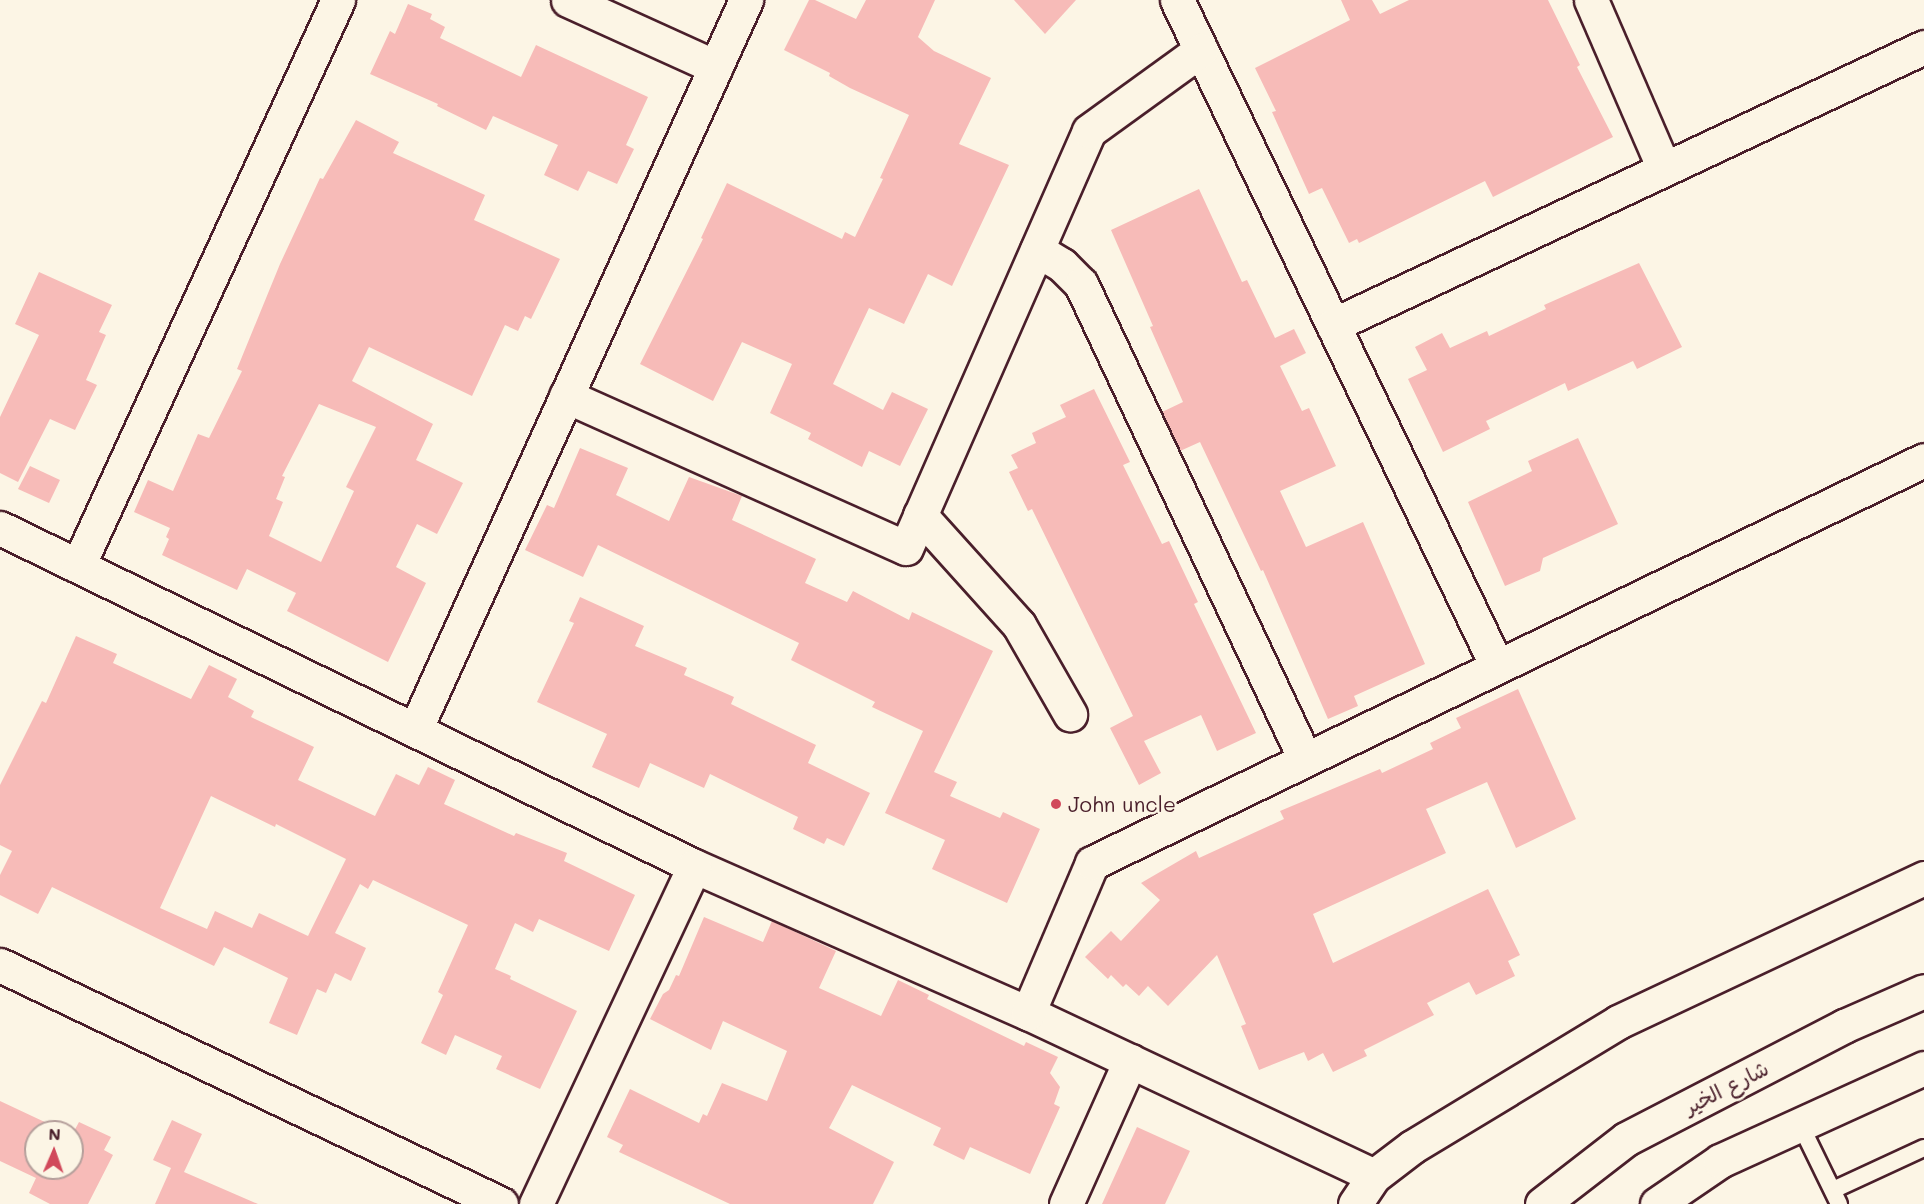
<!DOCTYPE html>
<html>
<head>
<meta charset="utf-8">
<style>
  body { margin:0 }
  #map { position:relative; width:1924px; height:1204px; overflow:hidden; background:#fcf5e5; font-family:Mali,"Playpen Sans Arabic",sans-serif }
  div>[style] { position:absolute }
  .building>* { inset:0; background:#f7bbb8 }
  .roads { filter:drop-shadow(2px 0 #4a1f2b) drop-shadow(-2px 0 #4a1f2b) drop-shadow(0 2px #4a1f2b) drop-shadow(0 -2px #4a1f2b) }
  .lane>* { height:16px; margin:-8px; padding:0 8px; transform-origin:8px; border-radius:8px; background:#fcf5e5 }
  .street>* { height:33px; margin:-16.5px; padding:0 16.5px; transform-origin:16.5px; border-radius:16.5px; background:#fcf5e5 }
  .secondary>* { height:33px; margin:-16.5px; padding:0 16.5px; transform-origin:16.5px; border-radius:16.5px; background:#fcf5e5 }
  .dots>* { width:16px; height:16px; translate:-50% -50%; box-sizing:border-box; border:3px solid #fcf5e5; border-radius:50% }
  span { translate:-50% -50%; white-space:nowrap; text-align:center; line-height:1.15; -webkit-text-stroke:5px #fcf5e5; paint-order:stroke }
  .poi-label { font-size:21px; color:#4a1f2b }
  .left { translate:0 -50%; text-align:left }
  .street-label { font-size:21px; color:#4a1f2b }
  .north { position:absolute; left:24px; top:1120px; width:60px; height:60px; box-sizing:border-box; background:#fcf5e5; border:2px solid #b59f9b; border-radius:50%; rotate:2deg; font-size:16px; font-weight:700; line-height:24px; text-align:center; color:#4a1f2b }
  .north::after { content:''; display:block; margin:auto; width:21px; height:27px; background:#d1495b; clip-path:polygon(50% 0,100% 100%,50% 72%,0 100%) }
</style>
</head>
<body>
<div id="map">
  <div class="building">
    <i style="clip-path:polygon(809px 0,815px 0,856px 19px,866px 0,935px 0,918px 37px,934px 51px,991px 78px,959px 144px,1009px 165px,952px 286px,928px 274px,904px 324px,869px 308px,833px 384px,883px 410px,892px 392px,928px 409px,900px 466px,869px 451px,862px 467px,808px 439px,811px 433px,770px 413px,792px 364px,742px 342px,713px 401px,640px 364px,703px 239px,701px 238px,727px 183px,842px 239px,845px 232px,855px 237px,883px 179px,880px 178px,909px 115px,850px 88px,829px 76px,830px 73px,784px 50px)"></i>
    <i style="clip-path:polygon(1014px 0,1076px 0,1045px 34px)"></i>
    <i style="clip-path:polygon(1341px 0,1372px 0,1380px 14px,1409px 0,1548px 0,1580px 65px,1577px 67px,1613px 137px,1493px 197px,1485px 181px,1359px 243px,1357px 239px,1349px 243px,1322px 188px,1309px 194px,1272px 112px,1276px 111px,1255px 68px,1350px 20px)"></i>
    <i style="clip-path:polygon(408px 4px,432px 14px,430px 19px,445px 27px,440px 38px,521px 77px,536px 45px,648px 97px,626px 145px,634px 149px,617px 184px,588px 171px,578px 191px,544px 175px,558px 145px,493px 116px,486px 130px,437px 106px,438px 104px,370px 74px,390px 31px,395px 34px)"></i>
    <i style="clip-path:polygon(evenodd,356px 120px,399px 142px,393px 153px,485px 195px,474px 220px,560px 259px,531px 319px,525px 316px,518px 331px,505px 325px,472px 396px,369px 347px,352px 381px,433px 424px,416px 460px,463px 483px,437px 534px,417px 524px,396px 567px,426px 583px,388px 662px,287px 611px,296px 593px,247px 569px,237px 590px,162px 555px,169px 539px,166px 537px,170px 528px,134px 512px,148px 480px,173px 491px,198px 434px,209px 438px,242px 371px,237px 369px,280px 264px,320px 178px,323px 179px,356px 120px,319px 404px,376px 427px,346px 487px,354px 491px,321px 562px,269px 536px,283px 502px,276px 499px,285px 477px,282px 476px,319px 404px)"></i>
    <i style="clip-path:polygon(1199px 189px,1242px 282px,1247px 280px,1275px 338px,1294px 329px,1306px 353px,1280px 366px,1302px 411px,1309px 408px,1336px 466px,1280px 491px,1306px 547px,1363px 522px,1425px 664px,1354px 696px,1358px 706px,1328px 719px,1263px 570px,1261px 571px,1200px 442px,1180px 451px,1162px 412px,1183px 402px,1150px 327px,1153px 326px,1111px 230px)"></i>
    <i style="clip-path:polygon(1639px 263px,1682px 347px,1637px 369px,1633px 361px,1568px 391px,1565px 383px,1486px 421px,1490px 429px,1443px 452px,1408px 379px,1427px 370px,1415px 347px,1442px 333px,1450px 348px,1487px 331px,1489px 336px,1546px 309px,1544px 305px)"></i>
    <i style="clip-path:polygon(39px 272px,112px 305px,99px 332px,106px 335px,86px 380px,97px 385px,75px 430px,50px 419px,18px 482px,0 473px,0 417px,39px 335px,15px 324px)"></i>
    <i style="clip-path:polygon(1094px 389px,1130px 462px,1123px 465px,1162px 544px,1169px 541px,1198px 602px,1194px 604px,1256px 733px,1217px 751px,1201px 715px,1144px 741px,1161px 773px,1139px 785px,1110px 728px,1133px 716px,1032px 509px,1028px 511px,1009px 472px,1018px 468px,1011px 455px,1036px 443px,1032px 433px,1066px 417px,1060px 405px)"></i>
    <i style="clip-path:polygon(1578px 438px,1618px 524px,1543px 558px,1540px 571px,1505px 586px,1468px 502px,1532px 471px,1528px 461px)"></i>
    <i style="clip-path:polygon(580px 448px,628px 468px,616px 495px,669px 521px,689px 477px,742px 496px,732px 520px,816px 559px,805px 583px,847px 602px,853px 591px,909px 620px,912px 612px,993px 651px,934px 772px,957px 782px,950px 796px,1000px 818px,1003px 812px,1040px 829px,1007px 903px,932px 869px,945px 840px,885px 813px,923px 731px,872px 707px,875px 702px,791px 660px,799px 643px,598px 545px,583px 577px,525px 550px,547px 505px,554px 508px)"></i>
    <i style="clip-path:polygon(30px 466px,60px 480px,49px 503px,18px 489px)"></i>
    <i style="clip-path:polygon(580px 597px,644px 626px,635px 646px,687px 668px,684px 675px,734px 697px,731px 704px,816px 745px,808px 763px,870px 793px,844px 846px,827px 838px,824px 844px,793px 829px,798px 817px,710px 774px,704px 788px,650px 763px,639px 788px,592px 767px,607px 734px,537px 702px,574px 623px,569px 621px)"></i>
    <i style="clip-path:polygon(evenodd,76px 636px,117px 654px,113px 663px,191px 699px,209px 665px,237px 679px,228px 697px,254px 711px,251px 717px,314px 747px,298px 780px,375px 816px,396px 774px,419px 785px,428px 767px,455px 780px,444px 804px,514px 836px,516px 833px,567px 853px,564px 861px,635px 895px,609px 951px,539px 919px,533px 932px,515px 923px,495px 969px,511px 976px,510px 979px,577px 1011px,540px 1089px,496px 1069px,502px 1056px,455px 1035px,446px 1055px,421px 1043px,443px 995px,438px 992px,468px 925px,373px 880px,368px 889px,360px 884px,335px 933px,366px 948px,351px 981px,335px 973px,326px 993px,317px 989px,297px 1035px,269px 1023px,288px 978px,224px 947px,214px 966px,52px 887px,38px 914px,0 895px,0 875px,12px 851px,0 845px,0 785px,42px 701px,46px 703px,76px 636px,211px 796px,275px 827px,276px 824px,346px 859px,308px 936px,259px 913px,252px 928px,215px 911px,207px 929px,160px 908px,211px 796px)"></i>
    <i style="clip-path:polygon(1518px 689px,1576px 819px,1516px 848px,1487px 782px,1426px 809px,1446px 853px,1313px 914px,1333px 963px,1488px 889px,1520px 955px,1508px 961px,1515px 976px,1476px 995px,1469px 982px,1427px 1003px,1434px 1015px,1364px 1050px,1367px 1056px,1333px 1072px,1323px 1053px,1308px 1061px,1304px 1052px,1259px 1070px,1241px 1026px,1246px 1024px,1217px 955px,1168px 1006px,1148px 986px,1139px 996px,1126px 984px,1123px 987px,1111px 975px,1108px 979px,1085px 957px,1111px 931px,1121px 941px,1160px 900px,1141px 883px,1196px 851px,1199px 858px,1284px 819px,1280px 811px,1380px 769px,1382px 773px,1433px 749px,1430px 743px,1461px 728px,1456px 718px)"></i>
    <i style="clip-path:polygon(704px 917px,763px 942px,772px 921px,836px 951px,819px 988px,881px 1016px,898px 980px,929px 995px,927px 999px,1024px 1046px,1026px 1042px,1058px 1057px,1050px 1073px,1060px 1087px,1054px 1104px,1060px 1107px,1030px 1174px,970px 1147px,964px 1160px,933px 1145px,941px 1128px,852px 1085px,829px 1128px,894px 1162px,873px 1204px,730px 1204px,619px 1152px,623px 1145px,607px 1137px,630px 1089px,699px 1123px,703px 1114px,707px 1116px,722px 1083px,767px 1101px,787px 1051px,723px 1021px,711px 1050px,650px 1019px,663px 994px,669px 990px,676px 975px,679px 976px)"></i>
    <i style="clip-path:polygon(0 1101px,66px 1132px,36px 1132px,36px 1168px,72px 1168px,72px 1135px,79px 1122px,111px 1137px,104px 1150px,113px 1155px,88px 1204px,50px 1204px,29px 1193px,36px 1178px,0 1161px)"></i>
    <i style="clip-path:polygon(172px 1120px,202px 1134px,184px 1172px,258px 1204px,155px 1204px,171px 1168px,153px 1160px)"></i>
    <i style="clip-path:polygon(1137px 1127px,1190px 1151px,1165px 1204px,1102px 1204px)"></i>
  </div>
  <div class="roads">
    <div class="lane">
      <i style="left:1800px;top:1124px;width:89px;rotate:64deg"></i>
      <i style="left:1833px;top:1190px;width:100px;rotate:-24.8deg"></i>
    </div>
    <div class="street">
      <i style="left:568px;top:0;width:162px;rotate:24.4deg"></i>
      <i style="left:1177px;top:0;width:739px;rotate:64.34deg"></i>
      <i style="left:1591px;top:0;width:184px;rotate:66.6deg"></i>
      <i style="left:1037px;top:250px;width:29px;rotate:31deg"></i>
      <i style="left:1062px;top:265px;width:27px;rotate:45deg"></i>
      <i style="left:1081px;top:284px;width:525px;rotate:64.75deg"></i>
      <i style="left:1333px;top:325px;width:653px;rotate:-25.19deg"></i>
      <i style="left:566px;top:396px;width:372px;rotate:24.1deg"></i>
      <i style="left:906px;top:548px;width:455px;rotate:-66.3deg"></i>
      <i style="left:1089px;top:131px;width:138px;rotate:-35.9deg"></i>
      <i style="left:920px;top:515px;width:148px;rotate:48deg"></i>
      <i style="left:1019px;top:625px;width:103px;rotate:60.2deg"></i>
      <i style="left:0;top:528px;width:772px;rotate:25.97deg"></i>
      <i style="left:694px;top:866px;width:365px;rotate:23.8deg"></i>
      <i style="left:1028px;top:1013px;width:382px;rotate:25.2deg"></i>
      <i style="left:78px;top:566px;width:623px;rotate:-65.33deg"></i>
      <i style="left:415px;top:730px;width:802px;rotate:-65.61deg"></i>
      <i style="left:1028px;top:1013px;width:163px;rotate:-66.9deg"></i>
      <i style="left:1092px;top:863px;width:924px;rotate:-25.84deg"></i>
      <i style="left:536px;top:1204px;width:373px;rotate:-64.9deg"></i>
      <i style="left:1066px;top:1204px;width:157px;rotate:-65.9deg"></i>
      <i style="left:1355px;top:1204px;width:34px;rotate:-56deg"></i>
      <i style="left:1374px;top:1176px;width:48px;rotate:-37.3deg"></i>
      <i style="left:1412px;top:1147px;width:241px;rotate:-31.2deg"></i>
      <i style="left:1618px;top:1022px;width:338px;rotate:-25.2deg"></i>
    </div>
    <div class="secondary">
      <i style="left:0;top:965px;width:555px;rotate:25.5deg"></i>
      <i style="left:1542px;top:1204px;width:106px;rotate:-37.7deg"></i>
      <i style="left:1626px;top:1139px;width:246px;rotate:-27.4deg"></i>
      <i style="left:1844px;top:1026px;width:87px;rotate:-23.6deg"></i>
      <i style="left:1657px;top:1204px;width:76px;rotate:-34.3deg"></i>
      <i style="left:1720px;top:1161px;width:224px;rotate:-24.5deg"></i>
    </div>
  </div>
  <div class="dots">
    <i style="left:1056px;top:804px;background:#d1495b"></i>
  </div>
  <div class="poi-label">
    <span class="left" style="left:1068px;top:804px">John uncle</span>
  </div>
  <div class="street-label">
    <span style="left:1726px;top:1087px;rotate:-27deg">شارع الخير</span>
  </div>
  <div class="north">N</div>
</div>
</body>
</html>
